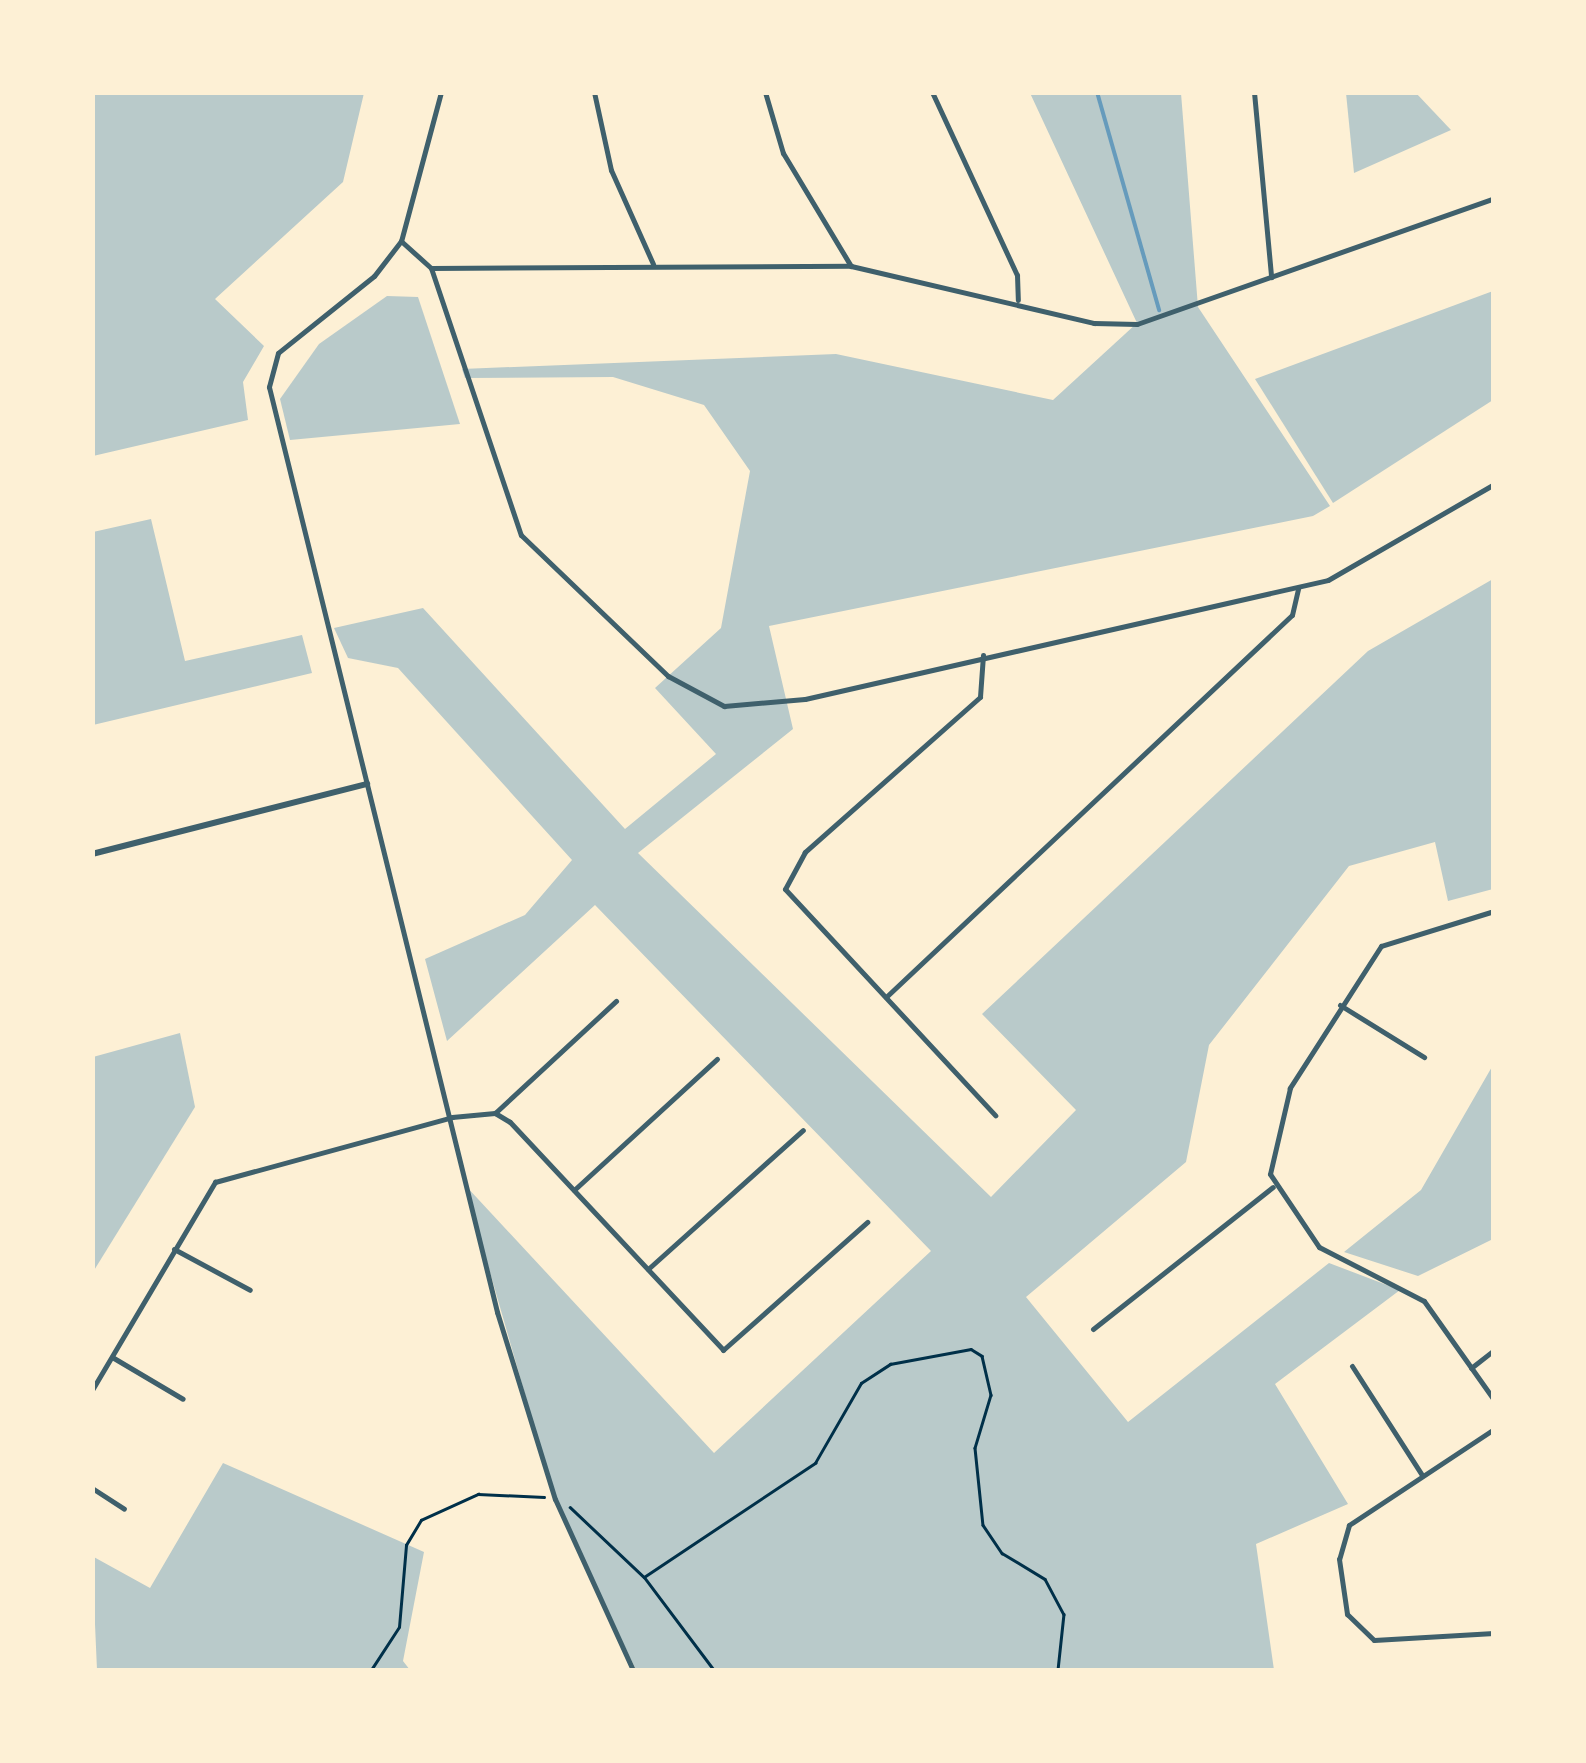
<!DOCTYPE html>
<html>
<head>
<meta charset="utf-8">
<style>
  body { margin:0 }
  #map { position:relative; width:1586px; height:1763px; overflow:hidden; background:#fdf0d5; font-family:Lora,serif }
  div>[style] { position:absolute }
  .green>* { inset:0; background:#b9caca }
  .stream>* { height:4px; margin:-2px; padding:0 2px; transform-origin:2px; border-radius:2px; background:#669bbc }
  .path>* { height:2.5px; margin:-1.25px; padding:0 1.25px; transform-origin:1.25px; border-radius:1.25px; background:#003049 }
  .minor>* { height:5px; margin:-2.5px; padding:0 2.5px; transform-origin:2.5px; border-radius:2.5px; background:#3f606c }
  .tertiary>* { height:6px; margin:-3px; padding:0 3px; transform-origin:3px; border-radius:3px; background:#3f606c }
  span { translate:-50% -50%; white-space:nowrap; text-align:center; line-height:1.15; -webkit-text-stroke:8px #fdf0d5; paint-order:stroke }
  .frame { position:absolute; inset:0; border:95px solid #fdf0d5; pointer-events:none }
</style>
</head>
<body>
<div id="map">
  <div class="green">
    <i style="clip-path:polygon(92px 93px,364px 93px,343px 182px,215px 299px,264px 346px,243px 382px,248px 420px,93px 456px)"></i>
    <i style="clip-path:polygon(1030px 93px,1181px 93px,1198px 307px,1330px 506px,1313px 516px,769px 626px,793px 729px,638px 853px,991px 1197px,1076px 1110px,982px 1014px,1368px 651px,1493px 579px,1493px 889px,1448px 901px,1435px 842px,1349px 866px,1209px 1045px,1186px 1162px,1026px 1297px,1128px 1422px,1329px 1263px,1400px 1290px,1275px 1384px,1348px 1504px,1256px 1544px,1274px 1670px,636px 1670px,555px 1499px,465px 1185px,714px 1453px,931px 1251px,595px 905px,447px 1041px,425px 959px,525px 915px,572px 860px,398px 668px,348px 658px,334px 628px,423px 608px,625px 829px,716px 754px,655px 688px,721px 628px,750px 471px,704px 405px,613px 377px,465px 378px,462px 369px,836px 354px,1053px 400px,1137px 323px)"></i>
    <i style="clip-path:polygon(1346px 93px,1416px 93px,1451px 130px,1354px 173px)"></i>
    <i style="clip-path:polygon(1493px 291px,1493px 400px,1333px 503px,1255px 379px)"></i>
    <i style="clip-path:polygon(387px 296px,418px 297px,460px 424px,290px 440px,280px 399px,319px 344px)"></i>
    <i style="clip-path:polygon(151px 519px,185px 661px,302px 635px,312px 673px,93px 725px,93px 532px)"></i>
    <i style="clip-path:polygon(180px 1033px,195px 1107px,93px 1272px,93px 1057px)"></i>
    <i style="clip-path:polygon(1493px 1065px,1493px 1239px,1418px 1276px,1344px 1252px,1421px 1190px)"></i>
    <i style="clip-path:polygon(223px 1463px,424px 1552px,403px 1661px,410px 1670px,97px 1670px,92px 1556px,150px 1588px)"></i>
  </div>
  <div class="stream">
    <i style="left:1097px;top:92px;width:227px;rotate:74.1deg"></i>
  </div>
  <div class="path">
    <i style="left:570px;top:1507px;width:102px;rotate:43.4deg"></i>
    <i style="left:644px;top:1577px;width:206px;rotate:-33.7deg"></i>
    <i style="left:815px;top:1463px;width:92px;rotate:-60.1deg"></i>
    <i style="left:861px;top:1383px;width:35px;rotate:-33deg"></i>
    <i style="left:890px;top:1364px;width:82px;rotate:-10.5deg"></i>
    <i style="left:971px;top:1349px;width:13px;rotate:32deg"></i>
    <i style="left:982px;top:1356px;width:40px;rotate:77deg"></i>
    <i style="left:991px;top:1395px;width:55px;rotate:106.8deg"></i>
    <i style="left:975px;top:1448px;width:77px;rotate:84.1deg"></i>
    <i style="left:983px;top:1525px;width:34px;rotate:56deg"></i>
    <i style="left:1002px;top:1553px;width:50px;rotate:31.2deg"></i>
    <i style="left:1045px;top:1579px;width:40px;rotate:62deg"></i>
    <i style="left:1064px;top:1614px;width:56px;rotate:96.1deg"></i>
    <i style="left:645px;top:1578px;width:115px;rotate:53.1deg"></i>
    <i style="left:371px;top:1670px;width:51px;rotate:-56.9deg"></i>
    <i style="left:399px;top:1627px;width:82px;rotate:-85.1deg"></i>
    <i style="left:406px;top:1545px;width:29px;rotate:-59deg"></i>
    <i style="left:421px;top:1520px;width:63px;rotate:-24.5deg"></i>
    <i style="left:478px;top:1494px;width:66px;rotate:2.6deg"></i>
  </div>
  <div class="minor">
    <i style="left:441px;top:92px;width:154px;rotate:105deg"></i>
    <i style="left:401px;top:241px;width:44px;rotate:127.6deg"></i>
    <i style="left:374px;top:276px;width:123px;rotate:141.3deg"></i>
    <i style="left:278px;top:353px;width:35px;rotate:105deg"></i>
    <i style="left:269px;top:387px;width:953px;rotate:76.15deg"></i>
    <i style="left:497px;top:1312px;width:196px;rotate:72.8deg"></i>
    <i style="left:555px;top:1499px;width:188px;rotate:65.5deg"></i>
    <i style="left:594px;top:92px;width:80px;rotate:77.7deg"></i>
    <i style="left:611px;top:170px;width:103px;rotate:65.9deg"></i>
    <i style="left:765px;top:92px;width:64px;rotate:73.6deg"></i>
    <i style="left:783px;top:153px;width:132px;rotate:59deg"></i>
    <i style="left:932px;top:92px;width:202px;rotate:65.1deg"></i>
    <i style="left:1017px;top:275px;width:25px;rotate:88deg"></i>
    <i style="left:1254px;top:92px;width:186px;rotate:84.7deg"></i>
    <i style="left:401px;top:241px;width:40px;rotate:42deg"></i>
    <i style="left:431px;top:268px;width:282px;rotate:71.4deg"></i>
    <i style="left:521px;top:535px;width:204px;rotate:43.8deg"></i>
    <i style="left:668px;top:676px;width:64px;rotate:28.2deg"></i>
    <i style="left:724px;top:706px;width:81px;rotate:-4.9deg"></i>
    <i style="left:805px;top:699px;width:536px;rotate:-12.82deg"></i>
    <i style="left:1328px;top:580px;width:192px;rotate:-30deg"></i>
    <i style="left:431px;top:268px;width:420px;rotate:-0.3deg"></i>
    <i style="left:851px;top:266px;width:250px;rotate:13.2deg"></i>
    <i style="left:1094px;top:323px;width:43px;rotate:1.3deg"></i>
    <i style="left:1137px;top:324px;width:379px;rotate:-19.4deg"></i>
    <i style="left:983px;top:655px;width:42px;rotate:94.1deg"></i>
    <i style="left:980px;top:697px;width:234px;rotate:138.5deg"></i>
    <i style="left:805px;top:852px;width:42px;rotate:118.4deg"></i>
    <i style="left:785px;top:889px;width:309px;rotate:47.1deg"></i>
    <i style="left:1494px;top:911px;width:118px;rotate:162.8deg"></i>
    <i style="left:1381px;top:946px;width:169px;rotate:122.7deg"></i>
    <i style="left:1290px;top:1088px;width:88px;rotate:103.1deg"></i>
    <i style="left:1270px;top:1174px;width:88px;rotate:56.1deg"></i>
    <i style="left:1319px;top:1247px;width:118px;rotate:27.2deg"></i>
    <i style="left:1424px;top:1301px;width:121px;rotate:54.7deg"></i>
    <i style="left:886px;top:997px;width:557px;rotate:-43.26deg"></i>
    <i style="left:1292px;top:615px;width:28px;rotate:-77deg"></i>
    <i style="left:1340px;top:1005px;width:99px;rotate:31.8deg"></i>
    <i style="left:495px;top:1113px;width:165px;rotate:-42.8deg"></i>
    <i style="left:574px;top:1190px;width:194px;rotate:-42.5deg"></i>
    <i style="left:174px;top:1249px;width:86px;rotate:28.3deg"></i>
    <i style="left:648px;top:1269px;width:208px;rotate:-41.9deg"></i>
    <i style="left:1093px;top:1329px;width:229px;rotate:-38.3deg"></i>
    <i style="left:112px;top:1357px;width:82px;rotate:30.6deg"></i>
    <i style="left:1352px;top:1366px;width:130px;rotate:57.3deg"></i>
    <i style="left:1471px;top:1368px;width:29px;rotate:-38deg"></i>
    <i style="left:92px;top:1390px;width:242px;rotate:-59.4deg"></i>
    <i style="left:215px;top:1182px;width:246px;rotate:-15.3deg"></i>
    <i style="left:452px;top:1117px;width:43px;rotate:-5.3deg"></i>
    <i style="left:495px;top:1113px;width:17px;rotate:31deg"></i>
    <i style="left:510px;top:1122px;width:312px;rotate:46.9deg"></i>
    <i style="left:723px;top:1350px;width:193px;rotate:-41.6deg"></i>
    <i style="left:1494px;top:1429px;width:174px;rotate:146.5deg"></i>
    <i style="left:1349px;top:1525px;width:35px;rotate:106deg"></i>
    <i style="left:1339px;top:1559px;width:56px;rotate:81.7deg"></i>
    <i style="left:1347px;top:1614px;width:37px;rotate:44deg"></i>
    <i style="left:1374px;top:1640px;width:120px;rotate:-3.3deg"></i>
    <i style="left:92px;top:1488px;width:38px;rotate:33deg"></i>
  </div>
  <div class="tertiary">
    <i style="left:92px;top:854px;width:284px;rotate:-14.3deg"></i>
  </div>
  <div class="frame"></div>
</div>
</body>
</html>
